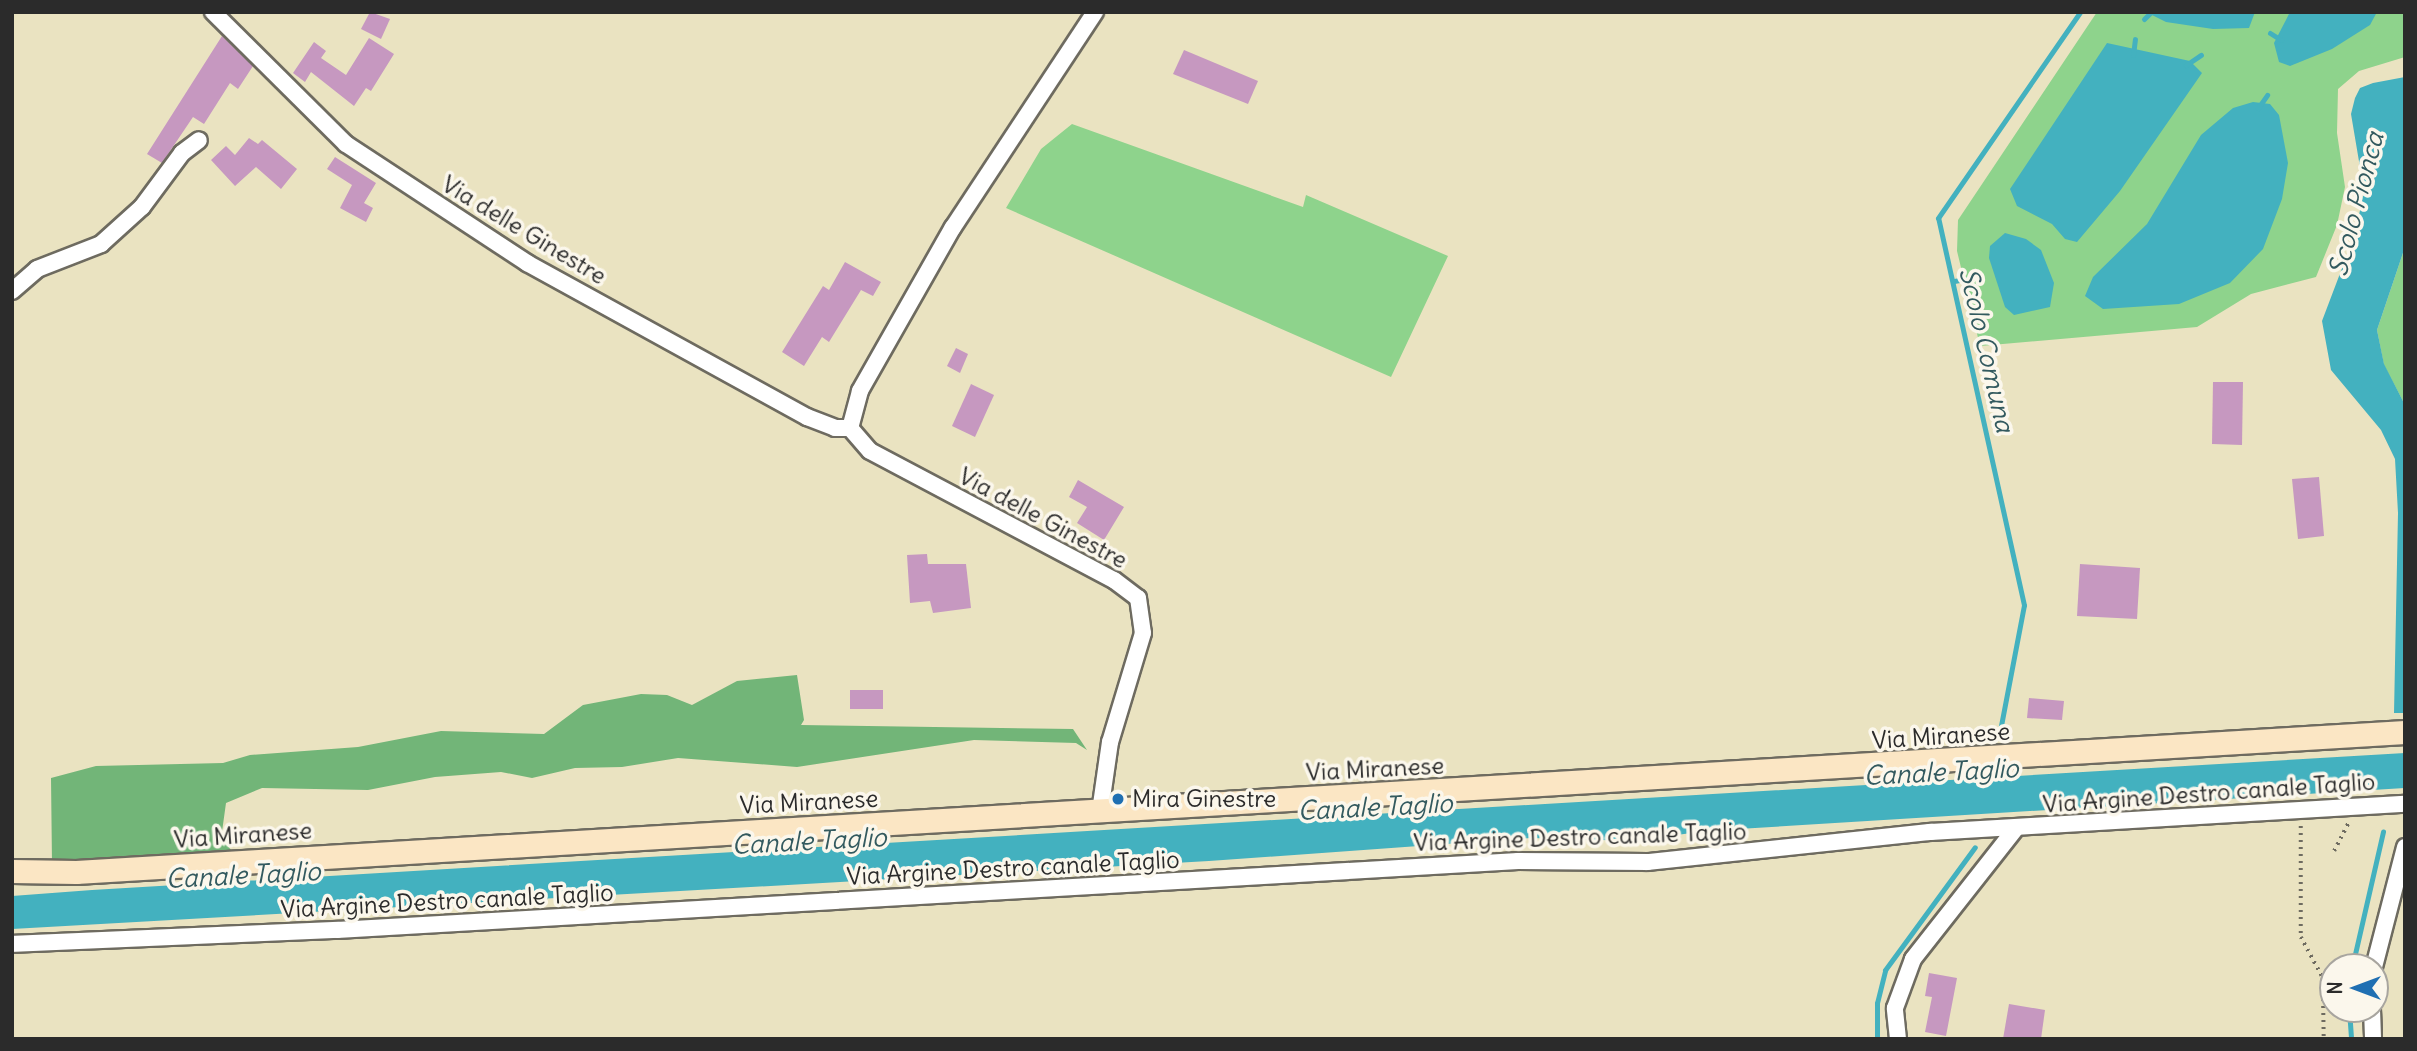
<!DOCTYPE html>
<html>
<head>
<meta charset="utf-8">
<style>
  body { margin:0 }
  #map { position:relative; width:2417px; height:1051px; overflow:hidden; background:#eae3c1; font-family:Delius,sans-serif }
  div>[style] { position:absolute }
  .green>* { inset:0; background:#8ed38c }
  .forest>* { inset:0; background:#72b578 }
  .water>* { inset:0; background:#43b1bf }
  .stream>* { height:5px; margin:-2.5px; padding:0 2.5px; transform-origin:2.5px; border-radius:2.5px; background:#43b1bf }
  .building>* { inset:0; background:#c698c0 }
  .path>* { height:3.5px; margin-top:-1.75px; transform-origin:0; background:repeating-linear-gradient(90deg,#6e6b60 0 2px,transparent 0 7px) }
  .roads { filter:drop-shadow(2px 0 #6e6b60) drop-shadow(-2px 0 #6e6b60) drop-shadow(0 2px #6e6b60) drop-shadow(0 -2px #6e6b60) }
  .street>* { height:16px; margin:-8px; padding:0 8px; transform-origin:8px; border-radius:8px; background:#fff }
  .secondary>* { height:23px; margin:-11.5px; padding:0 11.5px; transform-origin:11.5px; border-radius:11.5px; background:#fbe6c4 }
  .dots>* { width:19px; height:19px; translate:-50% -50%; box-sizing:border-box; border:4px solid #fbf7ec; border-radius:50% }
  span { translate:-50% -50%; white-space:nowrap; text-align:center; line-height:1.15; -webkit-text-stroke:7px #fbf7ec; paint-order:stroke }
  .street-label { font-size:24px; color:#2b2b2b }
  .poi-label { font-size:24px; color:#2b2b2b }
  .left { translate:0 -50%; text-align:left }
  .water-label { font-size:26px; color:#335a5f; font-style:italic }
  .frame { position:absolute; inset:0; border:14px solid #2b2b2b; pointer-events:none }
  .north { position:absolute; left:2319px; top:953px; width:70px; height:70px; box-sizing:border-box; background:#fbf7ec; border:2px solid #a8a59f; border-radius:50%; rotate:270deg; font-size:19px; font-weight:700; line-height:28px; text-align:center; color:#2b2b2b }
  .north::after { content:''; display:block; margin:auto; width:24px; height:32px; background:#1f6fb2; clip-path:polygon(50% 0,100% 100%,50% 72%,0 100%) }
</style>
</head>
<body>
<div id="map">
  <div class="green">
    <i style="clip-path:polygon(2097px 12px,2405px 12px,2405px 57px,2359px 71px,2338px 89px,2337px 133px,2345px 187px,2337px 225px,2316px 277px,2251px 294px,2197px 327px,1980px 346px,1957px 251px,1958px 220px)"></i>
    <i style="clip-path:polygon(1072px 124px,1303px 207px,1306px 195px,1448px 256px,1391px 377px,1006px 208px,1041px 149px)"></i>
    <i style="clip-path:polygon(2405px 247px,2405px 405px,2384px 365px,2377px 330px)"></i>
  </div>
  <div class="forest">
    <i style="clip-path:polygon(797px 675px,804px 720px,801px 725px,1073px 729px,1087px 750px,1076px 743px,974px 740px,797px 767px,678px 758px,622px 767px,575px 768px,532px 778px,501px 772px,435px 777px,368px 790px,262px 788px,226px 803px,221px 839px,234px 853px,52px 864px,51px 778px,96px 766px,223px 763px,250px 755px,358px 747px,441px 731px,544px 734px,583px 705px,641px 694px,667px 695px,692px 705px,737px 681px)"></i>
  </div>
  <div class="water">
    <i style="clip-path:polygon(2146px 12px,2255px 12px,2249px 28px,2213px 29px,2166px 22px)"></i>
    <i style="clip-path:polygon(2290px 12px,2377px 12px,2370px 25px,2332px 49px,2290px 66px,2279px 62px,2274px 43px)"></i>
    <i style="clip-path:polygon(2107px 43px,2190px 61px,2202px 73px,2120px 191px,2077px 242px,2065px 239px,2052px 224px,2017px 206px,2010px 189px)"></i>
    <i style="clip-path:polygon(2405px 77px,2405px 247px,2377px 330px,2384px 364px,2405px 405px,2405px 713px,2394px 713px,2398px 513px,2395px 459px,2381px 430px,2331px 370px,2322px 321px,2355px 234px,2364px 191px,2351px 114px,2355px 98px,2360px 88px,2373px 83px)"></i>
    <i style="clip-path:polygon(2253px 102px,2270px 104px,2279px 115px,2288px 163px,2282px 199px,2263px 249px,2230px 283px,2179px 304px,2103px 309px,2085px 296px,2093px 277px,2147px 224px,2201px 135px,2233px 108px)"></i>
    <i style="clip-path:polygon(2005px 233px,2026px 239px,2041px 250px,2054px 283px,2050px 307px,2014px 315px,2005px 307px,1989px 258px,1990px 246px)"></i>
    <i style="clip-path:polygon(2405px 753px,2405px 788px,1705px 831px,1635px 841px,1531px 838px,1209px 861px,12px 929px,12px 896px,92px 890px)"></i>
  </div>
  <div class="stream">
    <i style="left:2144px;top:19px;width:10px;rotate:-45deg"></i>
    <i style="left:2270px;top:33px;width:13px;rotate:32deg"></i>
    <i style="left:2133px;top:55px;width:16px;rotate:-83deg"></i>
    <i style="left:2186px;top:65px;width:18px;rotate:-34deg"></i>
    <i style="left:2258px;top:108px;width:16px;rotate:-55deg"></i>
    <i style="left:1954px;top:281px;width:11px;rotate:-10deg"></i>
    <i style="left:1999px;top:736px;width:133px;rotate:-79.2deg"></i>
    <i style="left:2024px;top:605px;width:396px;rotate:-102.5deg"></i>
    <i style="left:1938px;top:218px;width:250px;rotate:-55.4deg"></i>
    <i style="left:2352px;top:967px;width:139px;rotate:-77.1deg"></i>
    <i style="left:2349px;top:1009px;width:30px;rotate:86deg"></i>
    <i style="left:1877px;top:1039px;width:36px;rotate:-90deg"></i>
    <i style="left:1877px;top:1003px;width:34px;rotate:-76deg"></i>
    <i style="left:1885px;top:970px;width:152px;rotate:-53.8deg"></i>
  </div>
  <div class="building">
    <i style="clip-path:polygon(370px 12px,390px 19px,381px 39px,361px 29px)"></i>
    <i style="clip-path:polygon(222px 36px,253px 66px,238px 89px,230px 83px,204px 124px,193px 117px,162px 163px,147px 154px)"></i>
    <i style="clip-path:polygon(369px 38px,394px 54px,371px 91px,366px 88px,354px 106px,311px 72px,305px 82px,293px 73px,314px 42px,326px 51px,321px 58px,346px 75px)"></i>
    <i style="clip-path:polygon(1184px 50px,1258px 81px,1248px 104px,1173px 74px)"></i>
    <i style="clip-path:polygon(249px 138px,258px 144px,262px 140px,297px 169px,281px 189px,256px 167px,235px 186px,211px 160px,226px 146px,235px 155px)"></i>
    <i style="clip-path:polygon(335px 157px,376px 183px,364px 203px,373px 208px,366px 222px,340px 208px,352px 185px,327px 169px)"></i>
    <i style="clip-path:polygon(845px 262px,881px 282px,873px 296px,861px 290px,829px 342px,822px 337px,804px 366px,782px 352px,823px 286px,829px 290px)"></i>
    <i style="clip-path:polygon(956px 348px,968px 354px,960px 373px,947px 366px)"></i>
    <i style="clip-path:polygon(2213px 382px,2243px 382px,2242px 445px,2212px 444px)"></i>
    <i style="clip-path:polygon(971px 384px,994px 395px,975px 437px,952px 426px)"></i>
    <i style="clip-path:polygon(2319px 477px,2324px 536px,2298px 539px,2292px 479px)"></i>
    <i style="clip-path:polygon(1078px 480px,1124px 507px,1104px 540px,1077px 523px,1087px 507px,1069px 497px)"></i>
    <i style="clip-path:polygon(927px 554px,928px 564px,966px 564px,971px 608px,933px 613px,930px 601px,910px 603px,907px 555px)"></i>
    <i style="clip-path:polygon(2080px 564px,2140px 568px,2137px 619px,2077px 616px)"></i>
    <i style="clip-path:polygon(850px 690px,883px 690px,883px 709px,850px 709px)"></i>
    <i style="clip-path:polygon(2029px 698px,2064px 701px,2062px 720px,2027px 718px)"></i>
    <i style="clip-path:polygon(1929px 973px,1957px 978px,1946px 1036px,1925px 1032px,1932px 997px,1925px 996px)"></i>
    <i style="clip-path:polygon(2009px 1004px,2045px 1010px,2041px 1039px,2003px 1039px)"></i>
  </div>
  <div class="path">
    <i style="left:2301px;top:826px;width:111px;rotate:90deg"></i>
    <i style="left:2301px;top:937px;width:47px;rotate:61.8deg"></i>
    <i style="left:2323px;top:978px;width:61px;rotate:89.1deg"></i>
    <i style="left:2334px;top:851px;width:31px;rotate:-63deg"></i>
  </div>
  <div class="roads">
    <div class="street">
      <i style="left:213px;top:12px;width:187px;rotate:44.8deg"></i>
      <i style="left:346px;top:144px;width:217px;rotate:33.3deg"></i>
      <i style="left:527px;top:263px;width:320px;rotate:28.8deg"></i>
      <i style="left:807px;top:417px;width:30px;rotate:21deg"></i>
      <i style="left:835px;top:428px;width:15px"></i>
      <i style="left:1095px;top:12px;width:258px;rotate:123.4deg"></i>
      <i style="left:953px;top:227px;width:189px;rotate:119.6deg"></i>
      <i style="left:860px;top:391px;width:38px;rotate:105deg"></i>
      <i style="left:850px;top:428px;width:30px;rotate:49deg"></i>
      <i style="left:870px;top:451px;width:276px;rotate:27.9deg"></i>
      <i style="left:1114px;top:580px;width:30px;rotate:37deg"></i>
      <i style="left:1138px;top:598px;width:35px;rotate:82deg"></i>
      <i style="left:1143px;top:633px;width:114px;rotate:106.8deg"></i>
      <i style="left:1110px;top:742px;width:70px;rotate:98.2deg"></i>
      <i style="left:12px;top:291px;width:33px;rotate:-41deg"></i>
      <i style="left:37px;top:269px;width:69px;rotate:-21.3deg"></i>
      <i style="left:101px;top:244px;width:55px;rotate:-42.1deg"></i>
      <i style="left:142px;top:207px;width:67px;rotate:-53.5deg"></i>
      <i style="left:182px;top:153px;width:21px;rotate:-37deg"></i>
      <i style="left:12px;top:944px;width:325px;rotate:-2.5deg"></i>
      <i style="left:337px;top:930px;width:1183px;rotate:-3.34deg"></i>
      <i style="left:1518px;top:861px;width:130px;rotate:0.4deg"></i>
      <i style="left:1648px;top:862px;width:284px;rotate:-6.1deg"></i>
      <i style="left:1930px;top:832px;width:476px;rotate:-3.4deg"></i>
      <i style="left:2374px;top:967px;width:124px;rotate:-75.5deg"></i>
      <i style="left:2372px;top:1009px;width:30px;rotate:88deg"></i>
      <i style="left:1898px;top:1039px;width:31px;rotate:-96deg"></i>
      <i style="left:1895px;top:1008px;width:52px;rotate:-69.8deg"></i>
      <i style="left:1913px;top:959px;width:167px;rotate:-51.8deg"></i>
    </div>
    <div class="secondary">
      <i style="left:12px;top:871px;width:64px;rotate:0.9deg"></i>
      <i style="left:76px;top:872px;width:2333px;rotate:-3.44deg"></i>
    </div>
  </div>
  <div class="dots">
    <i style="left:1118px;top:799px;background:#1f6fb2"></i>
  </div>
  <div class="street-label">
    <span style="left:524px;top:230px;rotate:31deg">Via delle Ginestre</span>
    <span style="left:1043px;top:518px;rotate:28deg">Via delle Ginestre</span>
    <span style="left:1941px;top:736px;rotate:-4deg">Via Miranese</span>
    <span style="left:1375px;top:769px;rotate:-3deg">Via Miranese</span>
    <span style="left:2209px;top:793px;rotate:-4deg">Via Argine Destro canale Taglio</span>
    <span style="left:809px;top:802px;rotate:-3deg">Via Miranese</span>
    <span style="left:243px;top:835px;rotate:-4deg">Via Miranese</span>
    <span style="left:1580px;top:837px;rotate:-2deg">Via Argine Destro canale Taglio</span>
    <span style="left:1013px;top:868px;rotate:-3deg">Via Argine Destro canale Taglio</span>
    <span style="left:447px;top:901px;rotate:-3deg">Via Argine Destro canale Taglio</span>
  </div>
  <div class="poi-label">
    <span class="left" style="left:1132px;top:799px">Mira Ginestre</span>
  </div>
  <div class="water-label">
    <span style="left:2356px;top:204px;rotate:-75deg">Scolo Pionca</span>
    <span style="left:1987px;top:350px;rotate:77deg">Scolo Comuna</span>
    <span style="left:1941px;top:772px;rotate:-3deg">Canale Taglio</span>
    <span style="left:1375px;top:807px;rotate:-3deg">Canale Taglio</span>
    <span style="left:809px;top:841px;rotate:-3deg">Canale Taglio</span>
    <span style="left:243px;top:875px;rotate:-3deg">Canale Taglio</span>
  </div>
  <div class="frame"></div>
  <div class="north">N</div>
</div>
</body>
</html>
